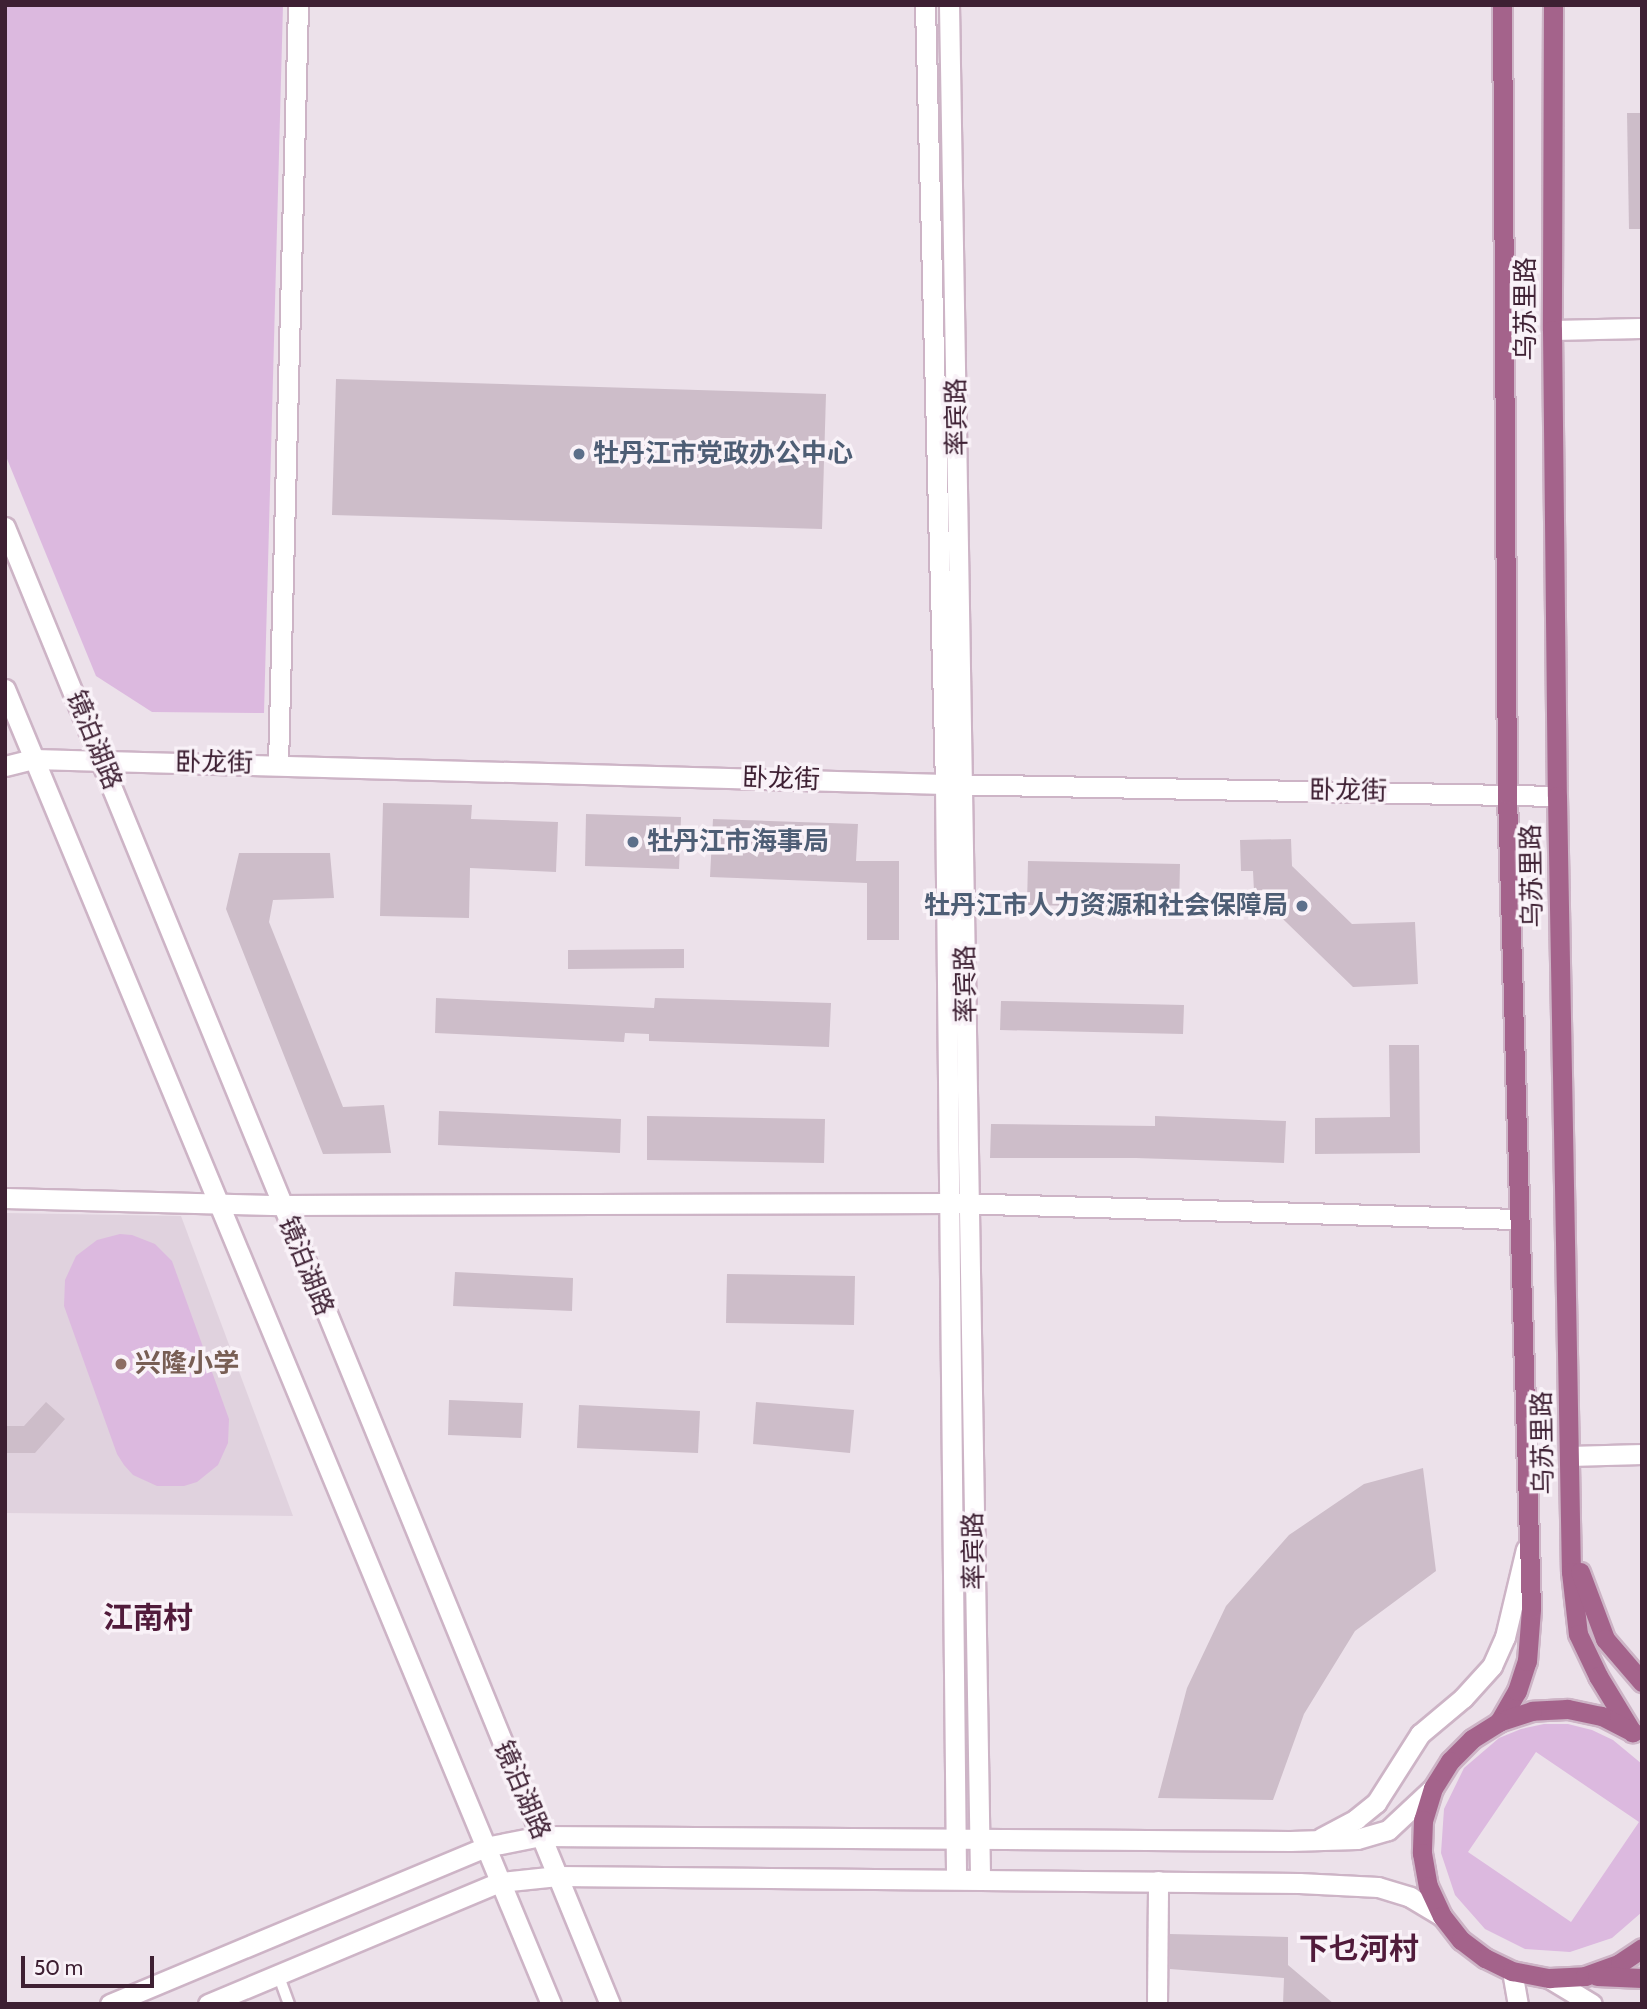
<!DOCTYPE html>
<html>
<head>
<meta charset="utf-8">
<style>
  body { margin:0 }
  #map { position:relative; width:1647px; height:2009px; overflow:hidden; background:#ece1ea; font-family:Cabin,"Noto Sans SC",sans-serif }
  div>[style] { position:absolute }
  .built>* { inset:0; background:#e0d2de }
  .green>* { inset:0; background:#dcb9df }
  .building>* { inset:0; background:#cdbdc9 }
  .roads { filter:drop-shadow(2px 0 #cdb4c6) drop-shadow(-2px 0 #cdb4c6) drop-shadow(0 2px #cdb4c6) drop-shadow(0 -2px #cdb4c6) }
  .service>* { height:10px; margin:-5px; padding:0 5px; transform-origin:5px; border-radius:5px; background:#fff }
  .minor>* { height:19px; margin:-9.5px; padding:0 9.5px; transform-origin:9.5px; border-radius:9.5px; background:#fff }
  .tertiary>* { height:19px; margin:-9.5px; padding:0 9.5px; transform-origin:9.5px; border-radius:9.5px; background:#fff }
  .secondary>* { height:19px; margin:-9.5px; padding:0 9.5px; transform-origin:9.5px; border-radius:9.5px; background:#fff }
  .primary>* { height:19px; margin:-9.5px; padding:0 9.5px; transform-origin:9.5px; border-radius:9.5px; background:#a4638b }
  .dots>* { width:19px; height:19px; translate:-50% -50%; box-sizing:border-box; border:4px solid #f9f2f8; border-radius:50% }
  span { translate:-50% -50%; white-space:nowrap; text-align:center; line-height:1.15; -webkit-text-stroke:7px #f9f2f8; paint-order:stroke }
  .street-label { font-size:26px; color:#3e2033 }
  .service-label { font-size:26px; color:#4e5e75; font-weight:700 }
  .left { translate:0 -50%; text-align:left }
  .right { translate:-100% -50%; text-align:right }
  .education-label { font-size:26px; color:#785e54; font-weight:700 }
  .quarter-label { font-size:30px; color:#511b3b; font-weight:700 }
  .frame { position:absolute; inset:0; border:7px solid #3e2033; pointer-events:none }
  .scale { position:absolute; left:21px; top:1956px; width:133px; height:32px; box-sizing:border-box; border:4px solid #3e2033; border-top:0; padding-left:9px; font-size:21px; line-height:24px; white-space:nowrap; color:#3e2033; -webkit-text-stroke:5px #f9f2f8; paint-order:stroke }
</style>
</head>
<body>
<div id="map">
  <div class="built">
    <i style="clip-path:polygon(5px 1213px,181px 1216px,293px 1516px,5px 1513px)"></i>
  </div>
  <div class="green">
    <i style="clip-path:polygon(5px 5px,283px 5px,264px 713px,152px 712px,96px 676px,5px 454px)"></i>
    <i style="clip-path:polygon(120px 1234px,132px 1235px,155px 1244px,172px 1261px,229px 1419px,228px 1443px,218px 1465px,197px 1482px,184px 1486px,157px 1486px,133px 1475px,124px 1465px,117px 1454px,64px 1306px,65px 1280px,76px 1256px,97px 1240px)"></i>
    <i style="clip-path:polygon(evenodd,1544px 1724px,1568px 1724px,1592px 1730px,1613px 1740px,1642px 1764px,1642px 1912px,1612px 1938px,1570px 1952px,1525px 1949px,1485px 1929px,1455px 1895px,1441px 1853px,1444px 1809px,1464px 1768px,1499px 1738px,1521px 1729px,1544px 1724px,1536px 1752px,1639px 1822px,1571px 1922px,1468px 1852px,1536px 1752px)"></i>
  </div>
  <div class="building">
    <i style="clip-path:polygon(1627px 113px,1642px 113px,1642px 229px,1629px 229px)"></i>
    <i style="clip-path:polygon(336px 379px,826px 394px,822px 529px,332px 515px)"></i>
    <i style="clip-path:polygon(383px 803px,472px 805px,471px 819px,558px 822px,556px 872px,470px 868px,469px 918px,380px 916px)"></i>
    <i style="clip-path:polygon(586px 814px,681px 817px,679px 869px,585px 866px)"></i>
    <i style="clip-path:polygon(713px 819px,858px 824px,856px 861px,899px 861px,899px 940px,867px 940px,867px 883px,710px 877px)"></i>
    <i style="clip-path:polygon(1291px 839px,1292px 866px,1352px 924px,1415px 922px,1418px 984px,1353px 987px,1254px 891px,1253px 871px,1241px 871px,1240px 840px)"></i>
    <i style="clip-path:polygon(239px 853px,330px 853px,334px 898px,273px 900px,269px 922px,343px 1107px,384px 1105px,391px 1153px,323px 1154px,226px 909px)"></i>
    <i style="clip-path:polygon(1028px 861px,1180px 864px,1179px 908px,1027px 905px)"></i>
    <i style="clip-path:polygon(684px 949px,684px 968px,568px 969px,568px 950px)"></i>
    <i style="clip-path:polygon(436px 998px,654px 1008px,655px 998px,831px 1003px,829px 1047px,649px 1041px,649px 1034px,625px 1033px,624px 1042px,435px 1033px)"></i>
    <i style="clip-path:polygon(1001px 1001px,1184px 1005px,1183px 1034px,1000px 1030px)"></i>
    <i style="clip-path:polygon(1389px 1045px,1419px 1045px,1420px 1153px,1315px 1154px,1315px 1118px,1390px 1117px)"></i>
    <i style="clip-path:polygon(439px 1111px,621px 1119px,620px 1153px,438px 1145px)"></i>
    <i style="clip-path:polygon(647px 1116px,825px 1119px,824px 1163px,647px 1160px)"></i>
    <i style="clip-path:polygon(1155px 1116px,1286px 1121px,1284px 1163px,1136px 1158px,990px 1158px,991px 1124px,1155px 1126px)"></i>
    <i style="clip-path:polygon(455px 1272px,573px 1278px,572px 1311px,453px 1306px)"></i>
    <i style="clip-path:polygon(727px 1274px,855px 1276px,854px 1325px,726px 1323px)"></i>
    <i style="clip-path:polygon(449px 1400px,523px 1403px,521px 1438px,448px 1435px)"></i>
    <i style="clip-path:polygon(46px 1402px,65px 1419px,35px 1453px,5px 1453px,5px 1426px,24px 1426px)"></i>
    <i style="clip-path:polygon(756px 1402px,854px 1410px,850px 1453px,753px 1444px)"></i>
    <i style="clip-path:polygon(579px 1405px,700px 1411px,698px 1453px,577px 1448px)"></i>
    <i style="clip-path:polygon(1423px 1468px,1436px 1571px,1355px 1631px,1304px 1714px,1273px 1800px,1158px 1798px,1187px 1688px,1226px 1606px,1289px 1535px,1364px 1484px)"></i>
    <i style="clip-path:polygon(1170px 1934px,1288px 1937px,1288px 1965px,1334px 2004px,1283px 2004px,1284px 1978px,1170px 1969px)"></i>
  </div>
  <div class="roads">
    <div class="service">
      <i style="left:278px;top:1974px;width:32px;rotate:70deg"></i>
    </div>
    <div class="minor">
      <i style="left:1552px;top:330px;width:90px;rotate:-1.3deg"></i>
      <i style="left:5px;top:1198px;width:276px;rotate:1.5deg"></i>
      <i style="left:281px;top:1205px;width:670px;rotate:-0.17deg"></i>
      <i style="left:951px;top:1203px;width:566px;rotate:1.62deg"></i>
      <i style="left:1569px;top:1456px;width:73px;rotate:-1.6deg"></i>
      <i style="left:1512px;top:1971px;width:34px;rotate:80deg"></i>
      <i style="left:1157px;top:2004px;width:123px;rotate:-89.5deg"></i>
    </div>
    <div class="tertiary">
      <i style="left:925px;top:5px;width:779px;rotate:88.53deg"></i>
      <i style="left:945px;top:784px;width:1094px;rotate:89.42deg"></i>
      <i style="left:949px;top:5px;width:1874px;rotate:89.05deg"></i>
      <i style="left:278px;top:764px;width:759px;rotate:-88.49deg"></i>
      <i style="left:5px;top:766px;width:30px;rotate:-14deg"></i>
      <i style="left:34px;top:759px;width:911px;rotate:1.57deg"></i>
      <i style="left:945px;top:784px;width:612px;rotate:1.12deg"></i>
    </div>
    <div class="secondary">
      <i style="left:5px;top:527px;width:1596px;rotate:67.73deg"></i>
      <i style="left:5px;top:689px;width:1424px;rotate:67.45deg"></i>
      <i style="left:1321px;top:1838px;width:40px;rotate:-28deg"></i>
      <i style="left:1356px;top:1819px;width:26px;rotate:-39deg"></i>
      <i style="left:1376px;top:1803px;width:82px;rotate:-57.5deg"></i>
      <i style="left:1420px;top:1734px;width:56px;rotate:-39.9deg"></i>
      <i style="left:1463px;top:1698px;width:43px;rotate:-47.8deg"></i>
      <i style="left:1492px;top:1666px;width:32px;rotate:-66deg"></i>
      <i style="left:1505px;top:1637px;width:90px;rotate:-76.6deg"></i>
      <i style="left:1549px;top:1978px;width:50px;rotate:31.2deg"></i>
      <i style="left:110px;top:2004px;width:407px;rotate:-22.7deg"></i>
      <i style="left:485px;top:1847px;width:57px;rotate:-11.1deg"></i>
      <i style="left:541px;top:1836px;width:749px;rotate:0.38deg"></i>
      <i style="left:1290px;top:1841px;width:67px;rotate:-1.7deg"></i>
      <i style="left:1357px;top:1839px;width:32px;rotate:-16deg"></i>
      <i style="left:1388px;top:1830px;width:62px;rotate:-43deg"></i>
      <i style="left:208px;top:2004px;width:316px;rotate:-22.7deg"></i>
      <i style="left:500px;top:1882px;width:58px;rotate:-5.9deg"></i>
      <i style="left:558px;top:1876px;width:741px;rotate:0.54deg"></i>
      <i style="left:1299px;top:1883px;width:79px;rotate:2.9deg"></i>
      <i style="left:1378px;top:1887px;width:34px;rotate:17deg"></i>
      <i style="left:1410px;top:1897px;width:37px;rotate:31deg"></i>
    </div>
    <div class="primary">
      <i style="left:1553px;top:5px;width:325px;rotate:90.2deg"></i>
      <i style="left:1552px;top:330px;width:466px;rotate:89.4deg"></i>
      <i style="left:1557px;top:796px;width:776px;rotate:88.97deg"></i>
      <i style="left:1571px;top:1572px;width:62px;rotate:83.6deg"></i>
      <i style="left:1578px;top:1634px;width:47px;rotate:64.5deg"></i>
      <i style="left:1598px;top:1676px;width:66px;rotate:58.7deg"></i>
      <i style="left:1580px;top:1572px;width:72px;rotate:69.5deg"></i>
      <i style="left:1605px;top:1639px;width:57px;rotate:49.3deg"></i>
      <i style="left:1499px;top:1722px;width:36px;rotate:-60deg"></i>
      <i style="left:1517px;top:1691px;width:32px;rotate:-72deg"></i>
      <i style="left:1527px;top:1661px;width:52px;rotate:-85.6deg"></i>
      <i style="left:1531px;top:1609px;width:815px;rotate:-91.69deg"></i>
      <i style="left:1507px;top:794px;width:789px;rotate:-90.36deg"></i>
      <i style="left:1633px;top:1732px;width:36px;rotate:-153deg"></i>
      <i style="left:1601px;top:1716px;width:35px;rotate:-168deg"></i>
      <i style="left:1567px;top:1709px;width:35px;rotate:177deg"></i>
      <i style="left:1532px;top:1711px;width:35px;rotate:162deg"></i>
      <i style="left:1499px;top:1722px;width:32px;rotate:148deg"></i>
      <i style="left:1472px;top:1739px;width:31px;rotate:135deg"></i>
      <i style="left:1450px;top:1761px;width:32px;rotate:122deg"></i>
      <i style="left:1433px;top:1788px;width:34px;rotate:107deg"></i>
      <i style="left:1423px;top:1820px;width:33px;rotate:92deg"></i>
      <i style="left:1422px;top:1853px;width:34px;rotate:80deg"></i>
      <i style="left:1428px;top:1886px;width:33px;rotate:65deg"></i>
      <i style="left:1442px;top:1916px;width:31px;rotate:52deg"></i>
      <i style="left:1461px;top:1940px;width:30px;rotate:37deg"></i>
      <i style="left:1485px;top:1958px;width:30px;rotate:26deg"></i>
      <i style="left:1512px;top:1971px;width:38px;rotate:11deg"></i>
      <i style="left:1549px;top:1978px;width:36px;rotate:-3deg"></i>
      <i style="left:1585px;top:1976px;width:37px;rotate:-20deg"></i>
      <i style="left:1620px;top:1963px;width:27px;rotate:-34deg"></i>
      <i style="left:1597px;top:1976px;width:45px;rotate:2.5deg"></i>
    </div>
  </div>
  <div class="dots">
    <i style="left:579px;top:454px;background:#5c6f8a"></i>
    <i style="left:633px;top:842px;background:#5c6f8a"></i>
    <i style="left:1302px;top:906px;background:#5c6f8a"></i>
    <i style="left:121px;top:1364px;background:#8d6e63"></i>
  </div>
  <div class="street-label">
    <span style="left:1526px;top:309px;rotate:-90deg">乌苏里路</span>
    <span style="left:957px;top:417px;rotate:-91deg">率宾路</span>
    <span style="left:94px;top:740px;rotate:68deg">镜泊湖路</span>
    <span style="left:214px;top:763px;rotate:1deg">卧龙街</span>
    <span style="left:781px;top:779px;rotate:2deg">卧龙街</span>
    <span style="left:1348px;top:791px;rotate:1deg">卧龙街</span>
    <span style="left:1532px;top:876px;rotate:-91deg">乌苏里路</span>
    <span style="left:966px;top:984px;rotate:-91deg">率宾路</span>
    <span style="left:306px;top:1266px;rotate:68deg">镜泊湖路</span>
    <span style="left:1543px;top:1443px;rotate:-91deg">乌苏里路</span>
    <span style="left:974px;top:1551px;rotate:-91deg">率宾路</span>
    <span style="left:522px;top:1790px;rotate:67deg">镜泊湖路</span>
  </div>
  <div class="service-label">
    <span class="left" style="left:593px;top:454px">牡丹江市党政办公中心</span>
    <span class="left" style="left:647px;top:842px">牡丹江市海事局</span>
    <span class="right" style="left:1288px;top:906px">牡丹江市人力资源和社会保障局</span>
  </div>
  <div class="education-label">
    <span class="left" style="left:135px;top:1364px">兴隆小学</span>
  </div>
  <div class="quarter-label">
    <span style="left:148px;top:1618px">江南村</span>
    <span style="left:1359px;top:1949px">下乜河村</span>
  </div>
  <div class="frame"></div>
  <div class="scale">50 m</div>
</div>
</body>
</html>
